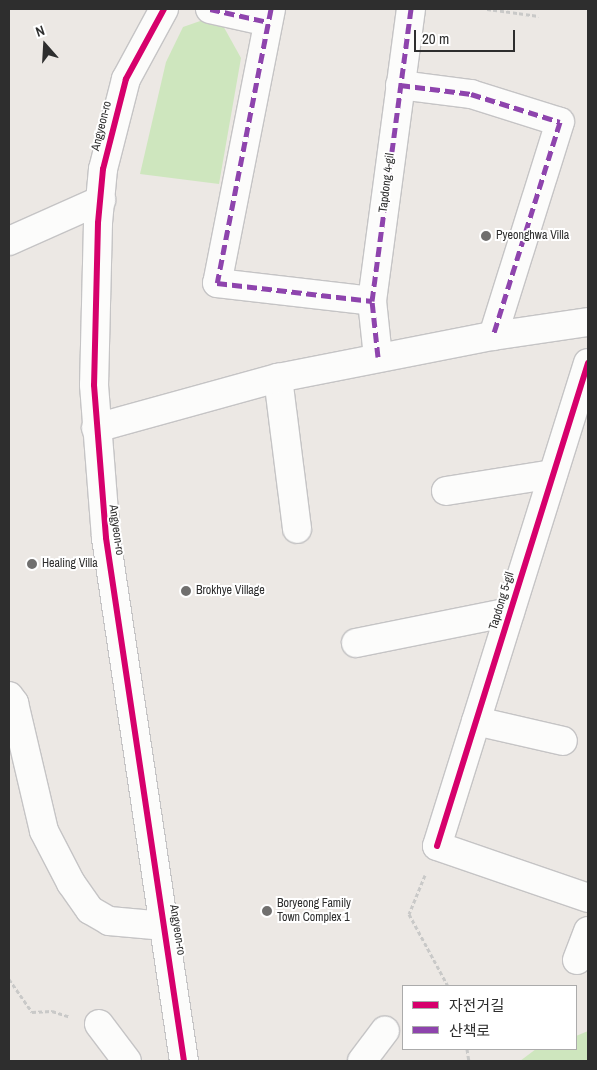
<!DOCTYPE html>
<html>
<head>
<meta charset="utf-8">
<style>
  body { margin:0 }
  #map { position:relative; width:597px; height:1070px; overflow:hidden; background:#ece8e4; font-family:"Archivo Narrow","Noto Sans KR",sans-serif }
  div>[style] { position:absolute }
  .green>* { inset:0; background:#cee6be }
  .path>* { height:3px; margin-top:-1.5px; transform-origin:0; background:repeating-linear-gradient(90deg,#c9c9c8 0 4px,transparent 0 6.5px) }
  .roads { filter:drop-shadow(1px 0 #c5c4c5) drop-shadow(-1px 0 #c5c4c5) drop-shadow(0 1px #c5c4c5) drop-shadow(0 -1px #c5c4c5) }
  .minor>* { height:28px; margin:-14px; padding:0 14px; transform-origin:14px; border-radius:14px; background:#fcfcfb }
  .quiet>* { height:5px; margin-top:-2.5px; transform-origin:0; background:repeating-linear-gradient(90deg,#8e44ad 0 10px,transparent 0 15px) }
  .cycleway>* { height:6px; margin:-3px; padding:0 3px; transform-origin:3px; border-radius:3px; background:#d6006c }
  .dots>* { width:14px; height:14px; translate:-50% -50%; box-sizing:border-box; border:2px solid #fff; border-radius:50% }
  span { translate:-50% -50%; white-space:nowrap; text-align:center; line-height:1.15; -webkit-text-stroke:4px #fff; paint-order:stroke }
  .street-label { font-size:12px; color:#2e2e2e }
  .poi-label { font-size:12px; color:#2e2e2e }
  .left { translate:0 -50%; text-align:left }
  .frame { position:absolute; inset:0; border:10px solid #2e2e2e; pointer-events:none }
  .legend { position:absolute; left:402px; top:985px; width:175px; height:65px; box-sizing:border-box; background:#fff; border:1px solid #ababab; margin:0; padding:6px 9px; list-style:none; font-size:15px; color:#2e2e2e }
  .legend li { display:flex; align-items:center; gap:10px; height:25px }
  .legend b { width:25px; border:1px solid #ababab }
  .north { position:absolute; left:20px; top:20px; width:50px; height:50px; -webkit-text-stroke:4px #fff; paint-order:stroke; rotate:341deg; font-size:14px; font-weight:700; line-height:20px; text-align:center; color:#2e2e2e }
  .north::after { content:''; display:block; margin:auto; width:18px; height:22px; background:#2e2e2e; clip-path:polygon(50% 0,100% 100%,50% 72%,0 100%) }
  .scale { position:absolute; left:414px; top:30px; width:101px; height:22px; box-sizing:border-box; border:2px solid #2e2e2e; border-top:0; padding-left:6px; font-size:15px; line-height:18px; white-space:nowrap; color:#2e2e2e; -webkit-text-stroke:4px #fff; paint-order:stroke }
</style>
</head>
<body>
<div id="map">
  <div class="green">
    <i style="clip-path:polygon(206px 19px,221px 22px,241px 58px,219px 184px,140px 174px,166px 62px,183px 27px)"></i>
    <i style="clip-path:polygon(588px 1031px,588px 1061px,520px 1061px,536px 1049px,576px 1049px,576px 1036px)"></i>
  </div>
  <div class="path">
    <i style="left:487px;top:9px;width:52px;rotate:7.7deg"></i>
    <i style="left:425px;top:875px;width:42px;rotate:112.3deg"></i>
    <i style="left:409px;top:914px;width:82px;rotate:61.6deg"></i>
    <i style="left:9px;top:979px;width:40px;rotate:55.1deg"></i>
    <i style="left:32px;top:1012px;width:20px;rotate:-3deg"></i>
    <i style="left:52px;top:1011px;width:19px;rotate:18deg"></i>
    <i style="left:467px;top:1049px;width:12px;rotate:81deg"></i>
  </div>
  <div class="roads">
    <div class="minor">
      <i style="left:164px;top:9px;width:80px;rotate:118.5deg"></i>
      <i style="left:126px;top:79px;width:93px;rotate:104.3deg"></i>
      <i style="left:103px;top:169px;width:54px;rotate:95.3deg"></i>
      <i style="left:98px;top:223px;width:162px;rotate:91.4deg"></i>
      <i style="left:94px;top:385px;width:153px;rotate:85.5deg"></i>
      <i style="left:106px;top:538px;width:529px;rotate:81.52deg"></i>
      <i style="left:210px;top:9px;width:59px;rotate:12.6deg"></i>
      <i style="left:271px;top:9px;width:279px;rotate:101.1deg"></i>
      <i style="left:217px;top:283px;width:156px;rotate:6.6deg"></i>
      <i style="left:400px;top:85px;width:72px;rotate:7.2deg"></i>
      <i style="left:471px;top:94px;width:93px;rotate:17.5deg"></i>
      <i style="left:560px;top:122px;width:224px;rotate:107.4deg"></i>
      <i style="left:9px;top:241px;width:101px;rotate:-24deg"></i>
      <i style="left:378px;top:357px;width:56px;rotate:-96.1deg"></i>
      <i style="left:372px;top:301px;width:295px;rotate:-82.4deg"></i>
      <i style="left:588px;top:363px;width:506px;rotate:107.36deg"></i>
      <i style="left:437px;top:846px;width:160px;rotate:19deg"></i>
      <i style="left:278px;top:378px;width:152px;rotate:82.8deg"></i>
      <i style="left:96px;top:428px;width:189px;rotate:-15.4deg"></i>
      <i style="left:278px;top:378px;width:219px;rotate:-11.1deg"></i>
      <i style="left:493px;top:336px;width:96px;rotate:-8.4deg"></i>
      <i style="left:446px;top:491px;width:108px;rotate:-9deg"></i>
      <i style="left:356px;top:643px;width:157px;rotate:-11.4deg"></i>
      <i style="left:9px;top:696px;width:9px;rotate:54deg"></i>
      <i style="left:14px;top:703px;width:131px;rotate:76.8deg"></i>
      <i style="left:44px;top:831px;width:59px;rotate:62.6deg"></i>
      <i style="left:71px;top:883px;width:33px;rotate:55deg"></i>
      <i style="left:90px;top:910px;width:22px;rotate:30deg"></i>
      <i style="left:109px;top:921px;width:56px;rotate:5.1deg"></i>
      <i style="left:476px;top:721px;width:89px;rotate:12.9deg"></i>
      <i style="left:577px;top:960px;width:31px;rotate:-69deg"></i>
      <i style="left:99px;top:1024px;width:46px;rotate:52.9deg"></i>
      <i style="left:362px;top:1061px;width:38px;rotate:-53deg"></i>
    </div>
  </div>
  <div class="quiet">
    <i style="left:210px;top:9px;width:59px;rotate:12.6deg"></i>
    <i style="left:271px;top:9px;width:279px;rotate:101.1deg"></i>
    <i style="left:217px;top:283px;width:156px;rotate:6.6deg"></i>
    <i style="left:400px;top:85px;width:72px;rotate:7.2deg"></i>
    <i style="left:471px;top:94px;width:93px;rotate:17.5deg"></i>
    <i style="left:560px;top:122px;width:224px;rotate:107.4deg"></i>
    <i style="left:378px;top:357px;width:56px;rotate:-96.1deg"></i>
    <i style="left:372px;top:301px;width:295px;rotate:-82.4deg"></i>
  </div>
  <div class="cycleway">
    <i style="left:164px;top:9px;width:80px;rotate:118.5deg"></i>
    <i style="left:126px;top:79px;width:93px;rotate:104.3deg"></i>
    <i style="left:103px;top:169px;width:54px;rotate:95.3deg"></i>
    <i style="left:98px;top:223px;width:162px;rotate:91.4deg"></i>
    <i style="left:94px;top:385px;width:153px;rotate:85.5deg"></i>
    <i style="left:106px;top:538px;width:529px;rotate:81.52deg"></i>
    <i style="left:437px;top:846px;width:506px;rotate:-72.64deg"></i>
  </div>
  <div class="dots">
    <i style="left:486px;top:236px;background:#706f6e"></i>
    <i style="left:32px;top:564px;background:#706f6e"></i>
    <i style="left:186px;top:591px;background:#706f6e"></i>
    <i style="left:267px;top:911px;background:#706f6e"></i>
  </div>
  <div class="street-label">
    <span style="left:102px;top:126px;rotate:-76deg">Angyeon-ro</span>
    <span style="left:387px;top:183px;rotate:-83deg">Tapdong 4-gil</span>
    <span style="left:116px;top:530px;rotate:82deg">Angyeon-ro</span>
    <span style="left:502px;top:601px;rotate:-73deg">Tapdong 5-gil</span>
    <span style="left:177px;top:930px;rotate:81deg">Angyeon-ro</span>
  </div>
  <div class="poi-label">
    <span class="left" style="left:496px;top:236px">Pyeonghwa Villa</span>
    <span class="left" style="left:42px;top:564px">Healing Villa</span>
    <span class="left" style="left:196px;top:591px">Brokhye Village</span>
    <span class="left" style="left:277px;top:911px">Boryeong Family<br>Town Complex 1</span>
  </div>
  <div class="frame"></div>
  <ul class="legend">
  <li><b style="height:6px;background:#d6006c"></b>자전거길</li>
  <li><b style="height:6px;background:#8e44ad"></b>산책로</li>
  </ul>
  <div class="north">N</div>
  <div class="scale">20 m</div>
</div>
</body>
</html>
